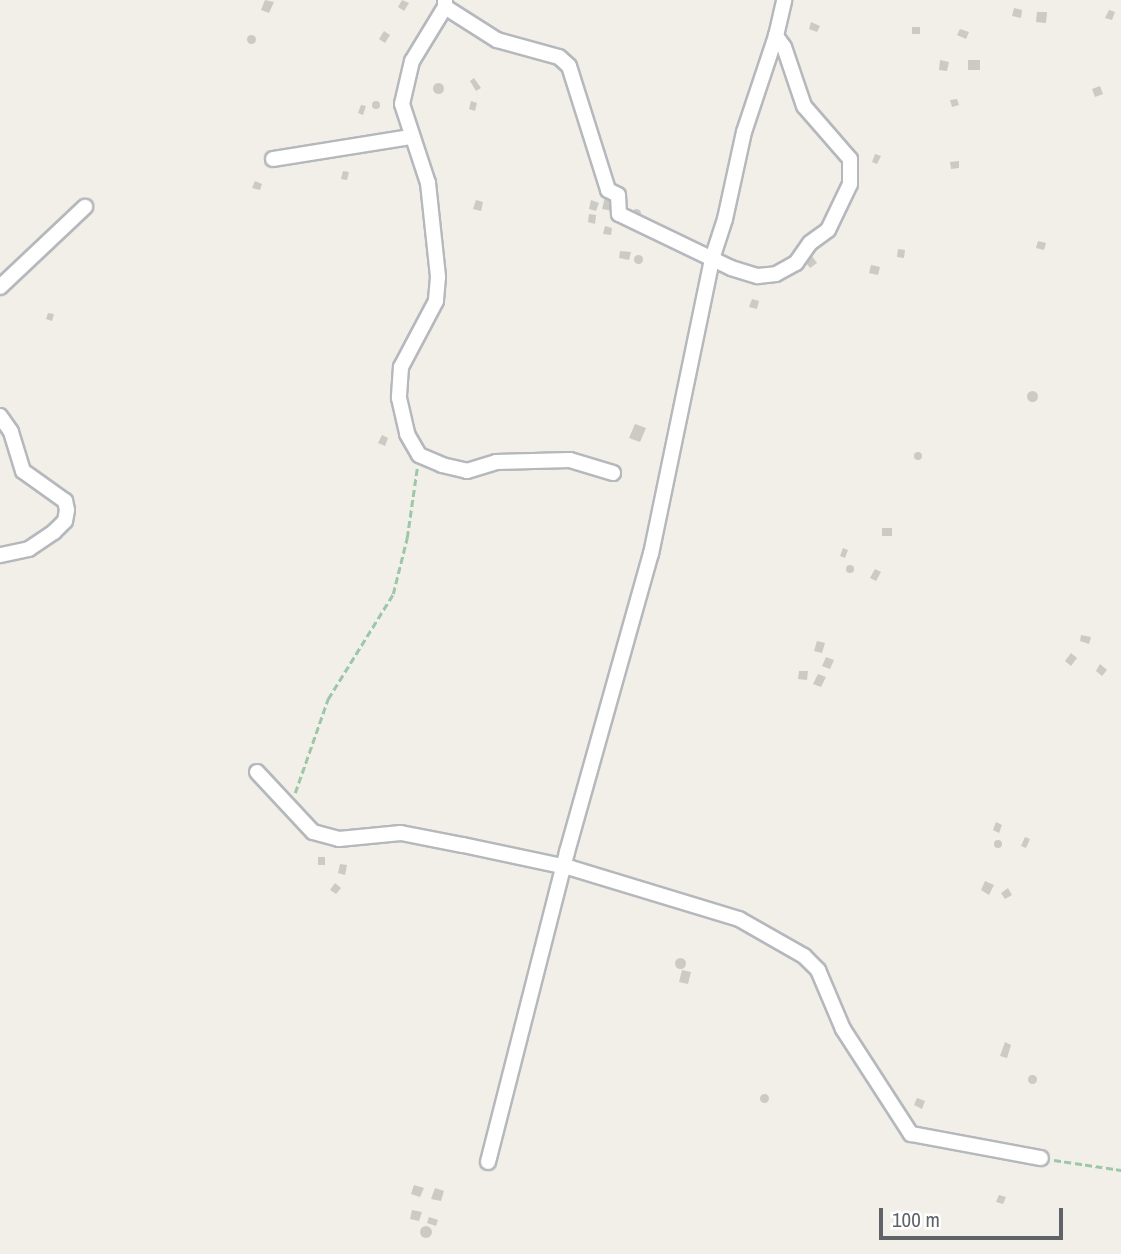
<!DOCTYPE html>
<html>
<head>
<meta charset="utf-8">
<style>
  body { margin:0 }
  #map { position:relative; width:1121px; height:1254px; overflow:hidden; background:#f1efe8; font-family:"Archivo Narrow",sans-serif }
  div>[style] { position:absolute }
  .building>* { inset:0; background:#cccac5 }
  .round { border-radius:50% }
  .path>* { height:2.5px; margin-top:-1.25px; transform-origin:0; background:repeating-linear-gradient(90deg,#9cc7a9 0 7px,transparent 0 10.5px) }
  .roads { filter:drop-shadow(2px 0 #b5b8bc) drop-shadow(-2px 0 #b5b8bc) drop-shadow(0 2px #b5b8bc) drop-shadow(0 -2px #b5b8bc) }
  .minor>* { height:14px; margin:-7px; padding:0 7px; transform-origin:7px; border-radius:7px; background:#fff }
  span { translate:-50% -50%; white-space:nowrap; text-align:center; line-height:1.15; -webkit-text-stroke:5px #fff; paint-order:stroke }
  .scale { position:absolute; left:879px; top:1208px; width:184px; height:32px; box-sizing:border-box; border:4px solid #5f6368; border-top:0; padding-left:9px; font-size:21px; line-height:24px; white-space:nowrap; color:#5f6368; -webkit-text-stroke:5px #fff; paint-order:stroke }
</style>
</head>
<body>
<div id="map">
  <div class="building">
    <i style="clip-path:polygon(265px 0,274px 2px,269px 13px,261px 10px)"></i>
    <i style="clip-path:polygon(402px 0,409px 3px,404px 11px,398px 7px)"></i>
    <i style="clip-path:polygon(1014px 8px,1022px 10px,1021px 18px,1012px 16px)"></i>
    <i style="clip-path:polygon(1109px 10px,1115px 12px,1112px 20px,1105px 18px)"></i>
    <i style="clip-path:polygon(1037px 12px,1047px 12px,1046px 23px,1036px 22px)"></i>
    <i style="clip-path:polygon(811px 22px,820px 26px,817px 32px,809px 29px)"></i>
    <i style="clip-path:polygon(912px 27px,920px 27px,920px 34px,912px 34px)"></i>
    <i style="clip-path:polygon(960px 29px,969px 32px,966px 39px,957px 35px)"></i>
    <i style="clip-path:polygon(384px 31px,390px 35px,385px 43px,379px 39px)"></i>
    <i class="round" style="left:246.5px;top:34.5px;width:9px;height:9px"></i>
    <i style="clip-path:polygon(940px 60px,949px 62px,947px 71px,939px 70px)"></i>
    <i style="clip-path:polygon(968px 60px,980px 60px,980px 70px,968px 70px)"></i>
    <i style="clip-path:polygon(474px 78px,481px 88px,476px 91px,470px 81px)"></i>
    <i class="round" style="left:432.5px;top:82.5px;width:11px;height:11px"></i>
    <i style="clip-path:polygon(1100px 86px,1103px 94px,1095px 97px,1092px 89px)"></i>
    <i style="clip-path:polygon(957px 99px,959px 105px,952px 107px,950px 100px)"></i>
    <i class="round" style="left:372px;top:101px;width:8px;height:8px"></i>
    <i style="clip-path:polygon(471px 101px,477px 103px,475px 111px,469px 109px)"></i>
    <i style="clip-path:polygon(361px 105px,366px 106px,363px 115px,358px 113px)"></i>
    <i style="clip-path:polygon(875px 154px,881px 156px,877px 164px,872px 162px)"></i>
    <i style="clip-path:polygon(959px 161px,959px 168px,951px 169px,950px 162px)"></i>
    <i style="clip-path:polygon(343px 171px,349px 172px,347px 180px,341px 179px)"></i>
    <i style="clip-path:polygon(255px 181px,262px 184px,260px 190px,252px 188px)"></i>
    <i style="clip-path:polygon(606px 193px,616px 196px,612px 211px,602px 209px)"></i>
    <i style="clip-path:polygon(476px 200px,483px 202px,481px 211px,473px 209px)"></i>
    <i style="clip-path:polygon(591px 200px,599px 203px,596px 211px,589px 209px)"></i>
    <i class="round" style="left:631.5px;top:208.5px;width:9px;height:9px"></i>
    <i style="clip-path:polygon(589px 214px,596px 215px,595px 224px,588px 222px)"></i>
    <i style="clip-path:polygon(605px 226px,612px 228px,611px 235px,603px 234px)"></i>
    <i style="clip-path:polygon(1038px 241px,1046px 243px,1044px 250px,1036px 248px)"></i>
    <i style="clip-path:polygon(898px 249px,905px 250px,904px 258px,897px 257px)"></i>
    <i style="clip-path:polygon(620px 251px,631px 252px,629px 260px,619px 258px)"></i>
    <i class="round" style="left:633.5px;top:254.5px;width:9px;height:9px"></i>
    <i style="clip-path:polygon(811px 255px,817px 263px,810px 268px,804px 260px)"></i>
    <i style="clip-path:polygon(871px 265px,880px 267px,878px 275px,869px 273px)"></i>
    <i style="clip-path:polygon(752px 299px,759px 301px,757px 309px,749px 307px)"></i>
    <i style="clip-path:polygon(48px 313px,54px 314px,52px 321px,46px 319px)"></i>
    <i class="round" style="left:1026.5px;top:390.5px;width:11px;height:11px"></i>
    <i style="clip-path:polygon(635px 424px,646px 428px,640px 442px,629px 438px)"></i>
    <i style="clip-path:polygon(382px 435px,388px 438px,385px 446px,378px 443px)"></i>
    <i class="round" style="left:914px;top:452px;width:8px;height:8px"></i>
    <i style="clip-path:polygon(882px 528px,892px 528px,892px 536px,882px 536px)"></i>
    <i style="clip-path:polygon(843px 548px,848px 550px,845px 558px,840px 556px)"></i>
    <i class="round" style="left:846px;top:565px;width:8px;height:8px"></i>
    <i style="clip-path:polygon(875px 569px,881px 572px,876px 581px,870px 578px)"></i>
    <i style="clip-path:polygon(1081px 635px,1091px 637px,1089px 644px,1080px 641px)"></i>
    <i style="clip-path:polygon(817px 641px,825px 643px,822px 653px,814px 651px)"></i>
    <i style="clip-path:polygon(1071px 653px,1077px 658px,1071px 666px,1065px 661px)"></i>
    <i style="clip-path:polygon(826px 657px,834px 660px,830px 669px,822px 666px)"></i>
    <i style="clip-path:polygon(1100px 664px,1107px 670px,1102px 676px,1096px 671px)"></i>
    <i style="clip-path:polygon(799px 671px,808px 671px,807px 680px,798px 679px)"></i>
    <i style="clip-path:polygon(818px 674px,826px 677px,821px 687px,813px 684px)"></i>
    <i style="clip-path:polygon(996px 822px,1002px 825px,999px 833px,993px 830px)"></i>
    <i style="clip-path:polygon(1025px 837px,1030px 839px,1026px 848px,1021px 846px)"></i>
    <i class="round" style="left:994px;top:840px;width:8px;height:8px"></i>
    <i style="clip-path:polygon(318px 857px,325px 857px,325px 865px,318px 865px)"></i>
    <i style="clip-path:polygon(340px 864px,347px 865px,345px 875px,338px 873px)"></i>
    <i style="clip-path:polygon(985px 881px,994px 885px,989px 895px,981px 890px)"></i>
    <i style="clip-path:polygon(335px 883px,341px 888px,336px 894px,330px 890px)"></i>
    <i style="clip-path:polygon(1008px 888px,1012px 895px,1005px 899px,1001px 893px)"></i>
    <i class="round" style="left:674.5px;top:957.5px;width:11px;height:11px"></i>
    <i style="clip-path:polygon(682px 970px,691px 972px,688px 984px,679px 982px)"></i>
    <i style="clip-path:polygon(1005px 1042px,1011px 1045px,1007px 1058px,1000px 1056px)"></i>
    <i class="round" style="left:1027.5px;top:1074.5px;width:9px;height:9px"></i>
    <i class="round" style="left:759.5px;top:1093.5px;width:9px;height:9px"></i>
    <i style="clip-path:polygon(917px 1098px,925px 1101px,922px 1109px,914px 1105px)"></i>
    <i style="clip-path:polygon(414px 1185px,424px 1188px,420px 1197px,411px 1194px)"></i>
    <i style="clip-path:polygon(435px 1188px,444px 1191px,441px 1201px,431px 1199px)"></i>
    <i style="clip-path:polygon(999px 1195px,1006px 1197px,1003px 1204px,996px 1202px)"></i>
    <i style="clip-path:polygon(412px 1210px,422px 1212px,419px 1221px,410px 1219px)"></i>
    <i style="clip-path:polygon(429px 1217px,438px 1220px,436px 1226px,427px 1223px)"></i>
    <i class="round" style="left:420px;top:1226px;width:12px;height:12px"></i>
  </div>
  <div class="path">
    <i style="left:295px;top:793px;width:100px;rotate:-70.7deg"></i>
    <i style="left:328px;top:699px;width:123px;rotate:-58.2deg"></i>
    <i style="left:393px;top:594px;width:58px;rotate:-76deg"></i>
    <i style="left:407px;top:538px;width:70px;rotate:-81.8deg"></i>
    <i style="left:1054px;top:1160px;width:68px;rotate:8.5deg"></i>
  </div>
  <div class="roads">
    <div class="minor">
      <i style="left:445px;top:0;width:7px;rotate:90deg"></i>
      <i style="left:445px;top:7px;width:63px;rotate:121.4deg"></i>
      <i style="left:412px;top:61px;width:44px;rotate:103.1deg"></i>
      <i style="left:402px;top:104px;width:83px;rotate:71.8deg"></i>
      <i style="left:428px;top:183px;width:95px;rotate:83.9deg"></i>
      <i style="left:438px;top:277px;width:24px;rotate:95deg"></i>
      <i style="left:436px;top:301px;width:75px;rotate:117.9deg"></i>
      <i style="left:401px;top:367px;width:31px;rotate:94deg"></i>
      <i style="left:399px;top:398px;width:37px;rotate:77deg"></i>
      <i style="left:407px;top:434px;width:24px;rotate:60deg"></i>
      <i style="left:419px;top:455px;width:25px;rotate:23deg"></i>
      <i style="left:442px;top:465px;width:26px;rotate:13deg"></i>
      <i style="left:467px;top:471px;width:30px;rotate:-17deg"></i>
      <i style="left:496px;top:462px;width:74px;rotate:-1.5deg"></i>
      <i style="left:570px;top:460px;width:45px;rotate:16.8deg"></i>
      <i style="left:445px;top:7px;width:62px;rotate:32.4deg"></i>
      <i style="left:497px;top:40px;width:64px;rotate:15.3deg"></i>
      <i style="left:559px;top:57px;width:13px;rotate:42deg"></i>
      <i style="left:569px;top:66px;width:130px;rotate:72.5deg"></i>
      <i style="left:608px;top:190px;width:11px;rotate:27deg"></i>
      <i style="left:618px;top:195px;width:19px;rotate:87deg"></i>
      <i style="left:619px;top:214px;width:124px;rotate:25.7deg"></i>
      <i style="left:731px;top:268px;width:28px;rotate:17deg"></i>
      <i style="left:758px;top:276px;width:18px;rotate:-6deg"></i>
      <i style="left:776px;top:274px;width:23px;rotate:-29deg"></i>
      <i style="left:796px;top:263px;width:24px;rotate:-55deg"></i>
      <i style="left:810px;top:243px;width:22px;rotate:-36deg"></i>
      <i style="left:828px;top:230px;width:51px;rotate:-64.4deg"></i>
      <i style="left:850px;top:184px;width:25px;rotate:-90deg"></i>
      <i style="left:850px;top:159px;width:70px;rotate:-131deg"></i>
      <i style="left:804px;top:106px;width:62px;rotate:-108.7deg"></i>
      <i style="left:784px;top:47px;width:14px;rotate:-126deg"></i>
      <i style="left:273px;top:159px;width:140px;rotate:-9.1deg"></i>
      <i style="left:0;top:287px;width:117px;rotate:-43.3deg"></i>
      <i style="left:0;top:416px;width:19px;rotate:55deg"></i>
      <i style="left:11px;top:432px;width:41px;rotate:72.9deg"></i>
      <i style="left:23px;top:471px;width:52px;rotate:35.5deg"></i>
      <i style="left:65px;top:501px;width:9px;rotate:77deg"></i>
      <i style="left:67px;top:510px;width:11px;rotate:100deg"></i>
      <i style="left:65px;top:521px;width:16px;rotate:135deg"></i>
      <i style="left:54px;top:532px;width:30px;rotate:146deg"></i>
      <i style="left:29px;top:549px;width:30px;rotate:168deg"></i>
      <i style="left:257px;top:772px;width:82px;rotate:47deg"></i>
      <i style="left:313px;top:832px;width:27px;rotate:15deg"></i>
      <i style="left:339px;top:839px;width:62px;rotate:-5.5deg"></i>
      <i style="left:401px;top:833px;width:63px;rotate:11deg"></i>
      <i style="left:463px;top:845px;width:110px;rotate:12deg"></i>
      <i style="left:571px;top:868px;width:176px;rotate:16.9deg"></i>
      <i style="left:739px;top:919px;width:75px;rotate:29.6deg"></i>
      <i style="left:804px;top:956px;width:20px;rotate:45deg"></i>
      <i style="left:818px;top:970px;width:64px;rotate:67deg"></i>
      <i style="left:843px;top:1029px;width:125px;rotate:57.1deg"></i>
      <i style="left:911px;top:1134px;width:132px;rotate:10.5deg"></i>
      <i style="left:488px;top:1162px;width:320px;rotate:-75.7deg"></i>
      <i style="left:567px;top:852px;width:310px;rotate:-74.3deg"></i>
      <i style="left:651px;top:554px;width:301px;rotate:-78.3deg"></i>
      <i style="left:712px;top:259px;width:42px;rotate:-72deg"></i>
      <i style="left:725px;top:219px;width:89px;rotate:-77.7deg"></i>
      <i style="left:744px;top:132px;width:101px;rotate:-71.6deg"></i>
      <i style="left:776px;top:36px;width:37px;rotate:-77deg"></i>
    </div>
  </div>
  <div class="scale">100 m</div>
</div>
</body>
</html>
